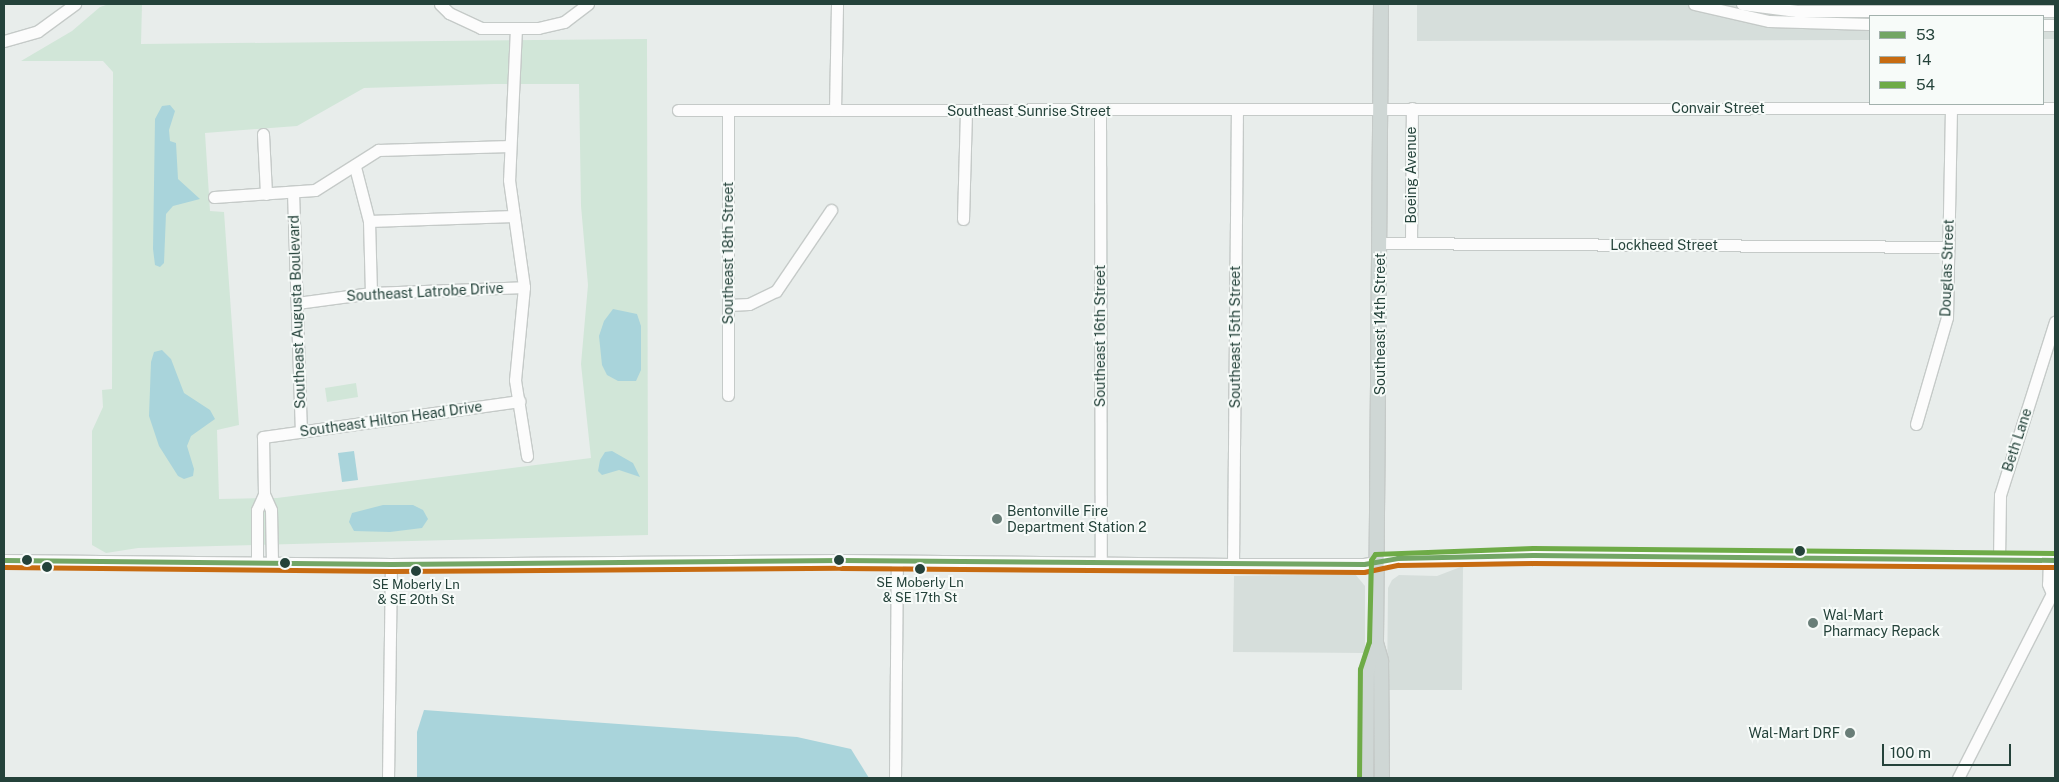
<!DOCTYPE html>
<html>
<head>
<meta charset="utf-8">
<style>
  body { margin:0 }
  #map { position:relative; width:2059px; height:782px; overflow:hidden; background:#e8edeb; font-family:"Public Sans",sans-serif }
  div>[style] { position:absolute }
  .built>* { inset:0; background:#d6dedb }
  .green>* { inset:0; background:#d1e6d8 }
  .water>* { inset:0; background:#a9d4db }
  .roads { filter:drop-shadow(1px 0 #c5cac8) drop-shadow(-1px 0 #c5cac8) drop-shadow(0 1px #c5cac8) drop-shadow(0 -1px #c5cac8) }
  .minor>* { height:11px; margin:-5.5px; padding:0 5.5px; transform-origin:5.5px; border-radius:5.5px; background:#fcfcfc }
  .major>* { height:14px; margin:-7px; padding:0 7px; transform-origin:7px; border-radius:7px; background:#cfd7d5 }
  .bus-1>* { height:5px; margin:-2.5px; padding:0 2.5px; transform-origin:2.5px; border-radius:2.5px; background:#73a665 }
  .bus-2>* { height:5px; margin:-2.5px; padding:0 2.5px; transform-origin:2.5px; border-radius:2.5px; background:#c76b11 }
  .bus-3>* { height:5px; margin:-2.5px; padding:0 2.5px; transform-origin:2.5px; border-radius:2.5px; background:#6eab47 }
  .dots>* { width:14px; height:14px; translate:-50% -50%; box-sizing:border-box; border:2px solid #f7fbf9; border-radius:50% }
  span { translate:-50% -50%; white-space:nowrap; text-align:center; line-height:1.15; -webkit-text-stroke:4px #f7fbf9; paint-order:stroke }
  .bus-label { font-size:13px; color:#24423a }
  .street-label { font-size:14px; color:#24423a }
  .poi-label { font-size:14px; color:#24423a }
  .left { translate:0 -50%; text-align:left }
  .right { translate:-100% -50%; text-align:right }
  .frame { position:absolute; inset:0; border:5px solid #24423a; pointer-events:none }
  .legend { position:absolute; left:1869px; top:15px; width:175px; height:90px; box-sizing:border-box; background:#f7fbf9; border:1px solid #a3b1ad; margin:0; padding:6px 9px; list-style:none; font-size:15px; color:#24423a }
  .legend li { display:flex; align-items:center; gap:10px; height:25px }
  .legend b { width:25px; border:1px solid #a3b1ad }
  .scale { position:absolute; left:1882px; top:744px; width:129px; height:22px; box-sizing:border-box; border:2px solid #24423a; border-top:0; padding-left:6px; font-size:15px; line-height:18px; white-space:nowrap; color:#24423a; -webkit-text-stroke:4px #f7fbf9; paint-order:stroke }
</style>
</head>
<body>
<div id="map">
  <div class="built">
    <i style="clip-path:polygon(1417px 4px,2055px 4px,2055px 39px,2043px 39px,2043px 16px,1870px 16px,1870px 40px,1417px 41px)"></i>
    <i style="clip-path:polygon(1463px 566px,1462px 690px,1387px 690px,1388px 588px,1392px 580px,1399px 575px,1437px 576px)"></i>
    <i style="clip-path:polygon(1355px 574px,1365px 586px,1365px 653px,1233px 652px,1234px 576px)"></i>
  </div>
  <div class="green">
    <i style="clip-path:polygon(evenodd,109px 4px,142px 4px,141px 44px,647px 39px,648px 535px,138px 548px,106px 553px,92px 545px,92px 431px,103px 407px,102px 390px,112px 389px,113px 72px,103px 61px,21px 61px,72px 31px,100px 7px,109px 4px,494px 84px,579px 84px,581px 206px,588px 285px,581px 364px,591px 458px,277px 498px,219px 499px,217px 430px,239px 425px,224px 212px,210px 211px,205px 133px,297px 126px,364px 88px,494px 84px)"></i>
    <i style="clip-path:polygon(356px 383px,358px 397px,327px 402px,325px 388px)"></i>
  </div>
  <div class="water">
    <i style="clip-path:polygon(170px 105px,175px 111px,169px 130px,170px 141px,176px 143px,178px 179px,200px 199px,173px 206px,166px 214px,164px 263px,160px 267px,155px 265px,153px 249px,155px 119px,162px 106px)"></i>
    <i style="clip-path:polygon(613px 309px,637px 314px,641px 326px,641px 370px,636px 381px,618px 381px,607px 375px,602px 365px,599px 336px,604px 321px)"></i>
    <i style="clip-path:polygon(162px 350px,171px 359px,184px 393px,210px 410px,215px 419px,191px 436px,187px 446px,194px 469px,193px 476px,184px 479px,178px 476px,159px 446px,149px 416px,151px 362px,154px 352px)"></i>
    <i style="clip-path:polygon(354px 451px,358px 480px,342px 482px,338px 453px)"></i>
    <i style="clip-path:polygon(612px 451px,633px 463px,640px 477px,619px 470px,602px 475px,598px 471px,600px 460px,605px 452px)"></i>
    <i style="clip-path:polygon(383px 505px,413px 505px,423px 510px,428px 519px,422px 528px,390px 532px,354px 531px,349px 522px,352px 513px)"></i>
    <i style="clip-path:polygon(424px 710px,797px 737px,851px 749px,869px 778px,417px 778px,417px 732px)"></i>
  </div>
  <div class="roads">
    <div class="minor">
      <i style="left:440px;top:4px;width:13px;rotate:45deg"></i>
      <i style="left:449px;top:13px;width:35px;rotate:25deg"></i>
      <i style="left:481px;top:28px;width:57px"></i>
      <i style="left:538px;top:28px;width:27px;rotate:-13deg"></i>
      <i style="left:564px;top:22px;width:30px;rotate:-37deg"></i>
      <i style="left:1694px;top:4px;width:77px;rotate:12.8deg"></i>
      <i style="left:1769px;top:21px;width:101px;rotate:1.7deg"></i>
      <i style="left:1742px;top:4px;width:55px;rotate:7.3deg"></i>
      <i style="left:1797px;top:11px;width:258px"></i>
      <i style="left:2043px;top:25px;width:12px"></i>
      <i style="left:516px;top:28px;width:152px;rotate:92.6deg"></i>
      <i style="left:509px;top:180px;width:108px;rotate:82deg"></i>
      <i style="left:524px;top:287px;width:93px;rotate:95.5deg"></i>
      <i style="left:515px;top:380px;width:77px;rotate:81deg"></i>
      <i style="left:4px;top:41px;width:35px;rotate:-16deg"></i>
      <i style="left:38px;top:31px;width:46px;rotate:-36.1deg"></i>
      <i style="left:678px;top:110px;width:1377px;rotate:-0.08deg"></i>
      <i style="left:728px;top:110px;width:285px;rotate:90deg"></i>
      <i style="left:835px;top:110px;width:106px;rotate:-88.9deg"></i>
      <i style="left:1100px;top:110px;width:452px;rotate:89.9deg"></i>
      <i style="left:263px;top:134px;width:60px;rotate:87.1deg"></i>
      <i style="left:355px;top:167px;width:56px;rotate:75.5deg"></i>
      <i style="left:369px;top:221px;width:72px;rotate:88.4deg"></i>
      <i style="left:293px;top:192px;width:239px;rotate:88.1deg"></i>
      <i style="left:214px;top:197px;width:101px;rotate:-4deg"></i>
      <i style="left:315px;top:190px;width:75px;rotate:-32.4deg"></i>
      <i style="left:378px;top:150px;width:132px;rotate:-1.7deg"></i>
      <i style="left:963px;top:219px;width:107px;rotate:-88.4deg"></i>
      <i style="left:369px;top:221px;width:145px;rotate:-2deg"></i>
      <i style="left:1381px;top:243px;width:567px;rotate:0.4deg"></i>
      <i style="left:1411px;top:243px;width:135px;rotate:-89.6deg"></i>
      <i style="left:297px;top:303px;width:75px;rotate:-7.7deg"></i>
      <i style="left:371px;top:293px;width:153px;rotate:-2.2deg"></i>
      <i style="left:728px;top:305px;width:21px;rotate:-3deg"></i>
      <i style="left:749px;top:304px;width:30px;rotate:-26deg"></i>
      <i style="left:776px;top:291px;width:98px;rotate:-55.8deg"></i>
      <i style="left:1916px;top:424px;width:111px;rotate:-73.8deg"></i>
      <i style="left:1947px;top:317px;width:209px;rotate:-88.9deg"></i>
      <i style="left:264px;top:494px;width:17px;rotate:66deg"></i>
      <i style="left:271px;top:510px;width:52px;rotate:88.9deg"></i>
      <i style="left:4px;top:560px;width:387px;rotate:0.6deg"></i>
      <i style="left:391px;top:564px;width:450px;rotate:-0.5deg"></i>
      <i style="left:841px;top:560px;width:392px;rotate:0.6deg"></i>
      <i style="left:1233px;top:564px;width:131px"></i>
      <i style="left:1364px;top:564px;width:34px;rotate:-10deg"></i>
      <i style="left:1397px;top:558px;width:136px;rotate:-1.3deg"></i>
      <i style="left:1533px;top:555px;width:522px;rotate:0.55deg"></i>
      <i style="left:1999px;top:560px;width:65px;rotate:-89.1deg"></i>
      <i style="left:2000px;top:495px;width:182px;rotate:-72.4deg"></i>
      <i style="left:2049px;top:560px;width:24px;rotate:92deg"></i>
      <i style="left:2048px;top:584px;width:8px;rotate:67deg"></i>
      <i style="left:257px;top:562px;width:52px;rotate:-90deg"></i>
      <i style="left:257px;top:510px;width:17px;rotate:-66deg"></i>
      <i style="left:264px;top:494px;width:57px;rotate:-91deg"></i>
      <i style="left:263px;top:437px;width:259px;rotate:-8deg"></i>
      <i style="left:1233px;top:564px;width:455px;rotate:-89.5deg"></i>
      <i style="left:388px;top:778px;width:214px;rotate:-89.2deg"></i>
      <i style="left:895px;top:778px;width:217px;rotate:-89.5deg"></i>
      <i style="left:1958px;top:778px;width:213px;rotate:-63deg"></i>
    </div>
    <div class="major">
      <i style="left:1381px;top:4px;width:639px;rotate:90.45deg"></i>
      <i style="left:1376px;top:643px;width:19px;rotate:74deg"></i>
      <i style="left:1381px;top:661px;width:117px;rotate:89.5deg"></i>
      <i style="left:1366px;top:778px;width:108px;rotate:-89.5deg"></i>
      <i style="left:1367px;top:670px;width:28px;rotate:-72deg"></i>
    </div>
  </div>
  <div class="bus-1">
    <i style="left:4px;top:560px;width:387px;rotate:0.6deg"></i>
    <i style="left:391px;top:564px;width:450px;rotate:-0.5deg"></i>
    <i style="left:841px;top:560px;width:523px;rotate:0.44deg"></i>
    <i style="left:1364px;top:564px;width:34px;rotate:-10deg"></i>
    <i style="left:1397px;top:558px;width:136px;rotate:-1.3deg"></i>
    <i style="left:1533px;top:555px;width:522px;rotate:0.55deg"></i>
  </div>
  <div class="bus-2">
    <i style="left:4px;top:567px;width:387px;rotate:0.6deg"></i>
    <i style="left:391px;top:571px;width:450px;rotate:-0.4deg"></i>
    <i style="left:841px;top:568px;width:523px;rotate:0.44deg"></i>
    <i style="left:1364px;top:572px;width:35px;rotate:-12deg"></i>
    <i style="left:1398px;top:565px;width:135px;rotate:-0.8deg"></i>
    <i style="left:1533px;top:563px;width:522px;rotate:0.44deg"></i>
  </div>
  <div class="bus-3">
    <i style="left:1359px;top:778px;width:109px;rotate:-89.5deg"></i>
    <i style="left:1360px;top:669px;width:28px;rotate:-72deg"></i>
    <i style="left:1369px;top:642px;width:82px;rotate:-88.6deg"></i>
    <i style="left:1371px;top:560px;width:7px;rotate:-56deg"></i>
    <i style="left:1375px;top:554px;width:158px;rotate:-2.2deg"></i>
    <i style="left:1533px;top:548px;width:522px;rotate:0.55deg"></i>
  </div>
  <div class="dots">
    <i style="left:997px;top:519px;background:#697e78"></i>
    <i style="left:1800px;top:551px;background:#24423a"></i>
    <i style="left:27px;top:560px;background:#24423a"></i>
    <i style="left:839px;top:560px;background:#24423a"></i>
    <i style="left:285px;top:563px;background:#24423a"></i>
    <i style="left:47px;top:567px;background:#24423a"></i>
    <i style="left:920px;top:569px;background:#24423a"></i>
    <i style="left:416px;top:571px;background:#24423a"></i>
    <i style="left:1813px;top:623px;background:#697e78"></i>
    <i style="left:1850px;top:733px;background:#697e78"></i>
  </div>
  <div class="bus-label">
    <span style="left:920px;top:591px">SE Moberly Ln<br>&amp; SE 17th St</span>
    <span style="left:416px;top:593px">SE Moberly Ln<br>&amp; SE 20th St</span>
  </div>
  <div class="street-label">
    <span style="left:1718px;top:108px">Convair Street</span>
    <span style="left:1029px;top:111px">Southeast Sunrise Street</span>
    <span style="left:1411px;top:175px;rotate:-90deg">Boeing Avenue</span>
    <span style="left:1664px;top:245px">Lockheed Street</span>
    <span style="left:728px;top:253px;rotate:-90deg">Southeast 18th Street</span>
    <span style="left:1947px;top:268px;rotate:-88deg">Douglas Street</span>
    <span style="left:425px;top:292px;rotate:-3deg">Southeast Latrobe Drive</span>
    <span style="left:297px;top:312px;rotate:-92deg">Southeast Augusta Boulevard</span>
    <span style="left:1380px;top:324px;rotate:-90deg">Southeast 14th Street</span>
    <span style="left:1100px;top:336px;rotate:-90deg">Southeast 16th Street</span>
    <span style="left:1235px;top:337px;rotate:-90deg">Southeast 15th Street</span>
    <span style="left:391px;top:419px;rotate:-8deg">Southeast Hilton Head Drive</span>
    <span style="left:2017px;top:440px;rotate:-72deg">Beth Lane</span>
  </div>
  <div class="poi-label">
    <span class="left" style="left:1007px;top:519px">Bentonville Fire<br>Department Station 2</span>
    <span class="left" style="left:1823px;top:623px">Wal-Mart<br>Pharmacy Repack</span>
    <span class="right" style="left:1840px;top:733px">Wal-Mart DRF</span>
  </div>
  <div class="frame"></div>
  <ul class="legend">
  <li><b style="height:6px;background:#73a665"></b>53</li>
  <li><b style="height:6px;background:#c76b11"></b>14</li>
  <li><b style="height:6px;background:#6eab47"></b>54</li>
  </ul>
  <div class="scale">100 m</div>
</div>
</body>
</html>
